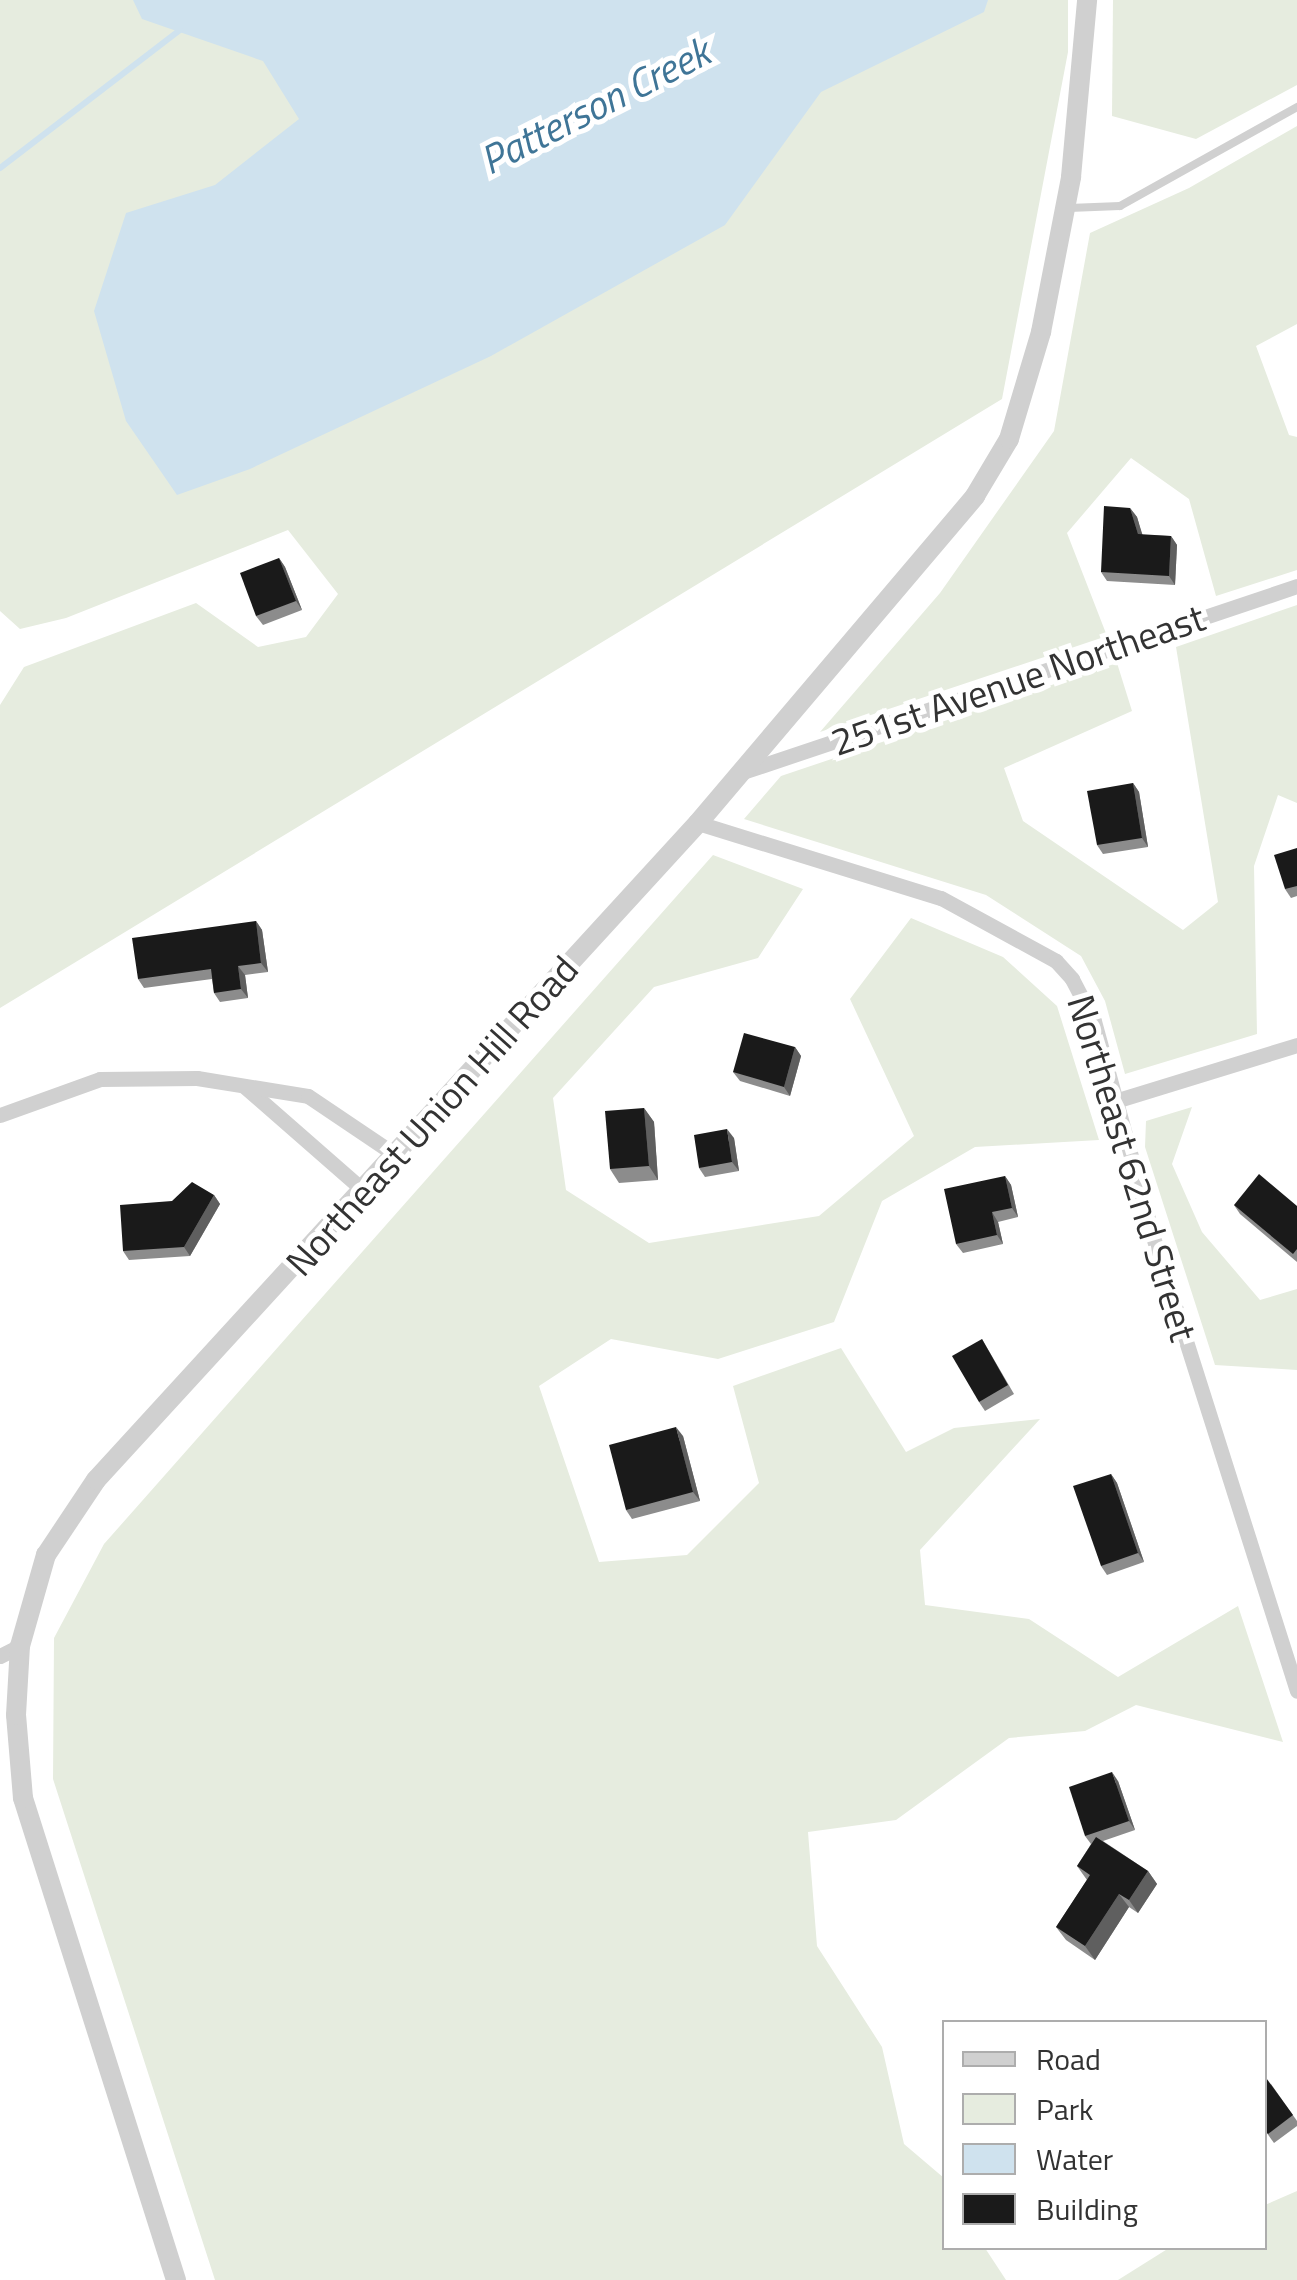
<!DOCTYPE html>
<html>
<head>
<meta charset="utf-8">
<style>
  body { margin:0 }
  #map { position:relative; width:1297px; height:2280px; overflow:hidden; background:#fff; font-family:"Titillium Web",sans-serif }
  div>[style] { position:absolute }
  .green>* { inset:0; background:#e6ecdf }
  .water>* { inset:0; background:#cfe2ee }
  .stream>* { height:6px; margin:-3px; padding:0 3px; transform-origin:3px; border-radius:3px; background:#cfe2ee }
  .service>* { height:8px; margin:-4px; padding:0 4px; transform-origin:4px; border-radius:4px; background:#d0d0d0 }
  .minor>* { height:15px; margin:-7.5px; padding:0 7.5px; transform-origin:7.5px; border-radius:7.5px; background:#d0d0d0 }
  .tertiary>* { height:20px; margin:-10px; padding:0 10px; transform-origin:10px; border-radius:10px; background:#d0d0d0 }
  .wall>* { inset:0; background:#8c8c8c }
  .shaded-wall>* { inset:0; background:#5f5f5f }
  .building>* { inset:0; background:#1a1a1a }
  span { translate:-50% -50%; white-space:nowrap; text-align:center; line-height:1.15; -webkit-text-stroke:10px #fff; paint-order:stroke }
  .street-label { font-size:38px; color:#333 }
  .water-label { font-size:40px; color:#3f7597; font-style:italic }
  .legend { position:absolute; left:942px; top:2020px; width:325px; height:230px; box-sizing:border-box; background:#fff; border:2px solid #adadad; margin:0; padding:12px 18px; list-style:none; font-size:30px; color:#333 }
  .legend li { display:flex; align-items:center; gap:20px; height:50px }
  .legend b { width:50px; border:2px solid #adadad }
</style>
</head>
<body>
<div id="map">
  <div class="green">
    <i style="clip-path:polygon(0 0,1068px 0,1068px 52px,1002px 399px,0 1008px,0 705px,24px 667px,196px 603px,258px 647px,306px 637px,338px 594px,288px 530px,66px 618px,20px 629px,0 611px)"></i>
    <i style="clip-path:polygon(1113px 0,1297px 0,1297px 85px,1196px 139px,1112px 116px)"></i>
    <i style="clip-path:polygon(1297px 126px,1297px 324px,1256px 346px,1289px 435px,1297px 437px,1297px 570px,1216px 596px,1189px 499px,1131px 458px,1067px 533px,1107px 636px,820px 732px,940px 593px,1054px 431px,1090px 233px,1189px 188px)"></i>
    <i style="clip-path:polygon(1297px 605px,1297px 803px,1278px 795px,1254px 866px,1257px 1034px,1125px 1074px,1105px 1001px,1081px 956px,986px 895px,744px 819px,781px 776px,1117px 663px,1132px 711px,1004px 768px,1023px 821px,1183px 930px,1218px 902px,1176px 647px)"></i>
    <i style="clip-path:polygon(713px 855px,803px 889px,758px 958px,654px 987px,553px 1098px,566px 1190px,649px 1243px,819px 1216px,914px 1136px,850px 999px,911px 918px,1003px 957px,1057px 1006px,1099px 1140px,975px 1147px,882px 1201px,834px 1322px,718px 1359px,611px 1339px,539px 1386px,599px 1562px,687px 1555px,759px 1483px,733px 1386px,841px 1348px,906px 1452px,954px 1428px,1040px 1419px,920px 1550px,925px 1605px,1029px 1619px,1118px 1677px,1238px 1606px,1283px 1742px,1136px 1705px,1085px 1731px,1009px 1738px,896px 1820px,808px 1832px,817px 1946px,882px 2047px,904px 2144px,944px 2178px,944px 2248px,985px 2248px,1006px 2280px,215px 2280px,53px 1779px,54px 1638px,104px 1544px)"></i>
    <i style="clip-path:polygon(1192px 1107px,1172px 1164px,1202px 1232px,1260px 1300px,1297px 1289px,1297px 1370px,1215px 1365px,1145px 1147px,1146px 1121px)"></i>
    <i style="clip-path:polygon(1297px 2191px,1297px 2280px,1118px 2280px,1169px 2248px,1264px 2248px,1265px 2205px)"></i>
  </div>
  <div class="water">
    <i style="clip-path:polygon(133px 0,988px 0,984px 12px,821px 92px,725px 225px,491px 356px,250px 469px,177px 495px,126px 421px,94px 311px,126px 213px,215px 185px,299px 119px,263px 61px,142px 19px)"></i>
  </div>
  <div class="stream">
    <i style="left:0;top:168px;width:227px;rotate:-37.5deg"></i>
  </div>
  <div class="service">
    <i style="left:1069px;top:208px;width:51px;rotate:-2.2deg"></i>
    <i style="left:1120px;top:206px;width:203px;rotate:-29.2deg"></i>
  </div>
  <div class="minor">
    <i style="left:740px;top:773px;width:588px;rotate:-18.56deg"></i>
    <i style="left:698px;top:823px;width:254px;rotate:17.2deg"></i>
    <i style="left:941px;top:898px;width:131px;rotate:28.7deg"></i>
    <i style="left:1056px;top:961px;width:24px;rotate:48deg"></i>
    <i style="left:1072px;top:979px;width:47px;rotate:62.4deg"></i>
    <i style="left:1094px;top:1021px;width:224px;rotate:74.7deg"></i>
    <i style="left:1153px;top:1237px;width:476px;rotate:72.4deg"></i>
    <i style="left:244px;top:1086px;width:159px;rotate:41.2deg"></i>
    <i style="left:1115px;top:1101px;width:190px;rotate:-17.1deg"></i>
    <i style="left:0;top:1115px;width:106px;rotate:-19.8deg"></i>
    <i style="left:100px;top:1079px;width:97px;rotate:-0.6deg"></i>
    <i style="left:197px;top:1078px;width:112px;rotate:9.2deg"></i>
    <i style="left:308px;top:1096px;width:107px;rotate:34deg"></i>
    <i style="left:0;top:1656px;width:22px;rotate:-27deg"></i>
  </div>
  <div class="tertiary">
    <i style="left:176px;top:2280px;width:506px;rotate:-107.61deg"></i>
    <i style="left:23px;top:1798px;width:83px;rotate:-94.8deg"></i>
    <i style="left:16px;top:1715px;width:69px;rotate:-86.7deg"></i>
    <i style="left:20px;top:1646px;width:95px;rotate:-74.1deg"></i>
    <i style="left:46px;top:1555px;width:90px;rotate:-56.3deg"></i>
    <i style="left:96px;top:1480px;width:891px;rotate:-47.5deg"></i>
    <i style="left:698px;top:823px;width:429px;rotate:-49.7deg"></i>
    <i style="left:975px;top:496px;width:66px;rotate:-59.2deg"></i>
    <i style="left:1009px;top:439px;width:112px;rotate:-73.3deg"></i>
    <i style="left:1041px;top:332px;width:158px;rotate:-79deg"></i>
    <i style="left:1071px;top:177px;width:178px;rotate:-84.8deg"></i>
  </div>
  <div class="wall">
    <i style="clip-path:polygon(1130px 508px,1137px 517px,1142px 535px,1171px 536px,1177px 545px,1175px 585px,1107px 581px,1101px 572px)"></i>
    <i style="clip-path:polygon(279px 558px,285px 567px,302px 610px,263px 625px,256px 616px)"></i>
    <i style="clip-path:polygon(1133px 783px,1139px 792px,1148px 847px,1103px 854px,1097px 845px)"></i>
    <i style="clip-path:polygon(1297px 848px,1297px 896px,1291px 898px,1285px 889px)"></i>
    <i style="clip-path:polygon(256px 921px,262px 930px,268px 972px,245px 975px,248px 998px,220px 1002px,214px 993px,212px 979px,144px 988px,138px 979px)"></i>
    <i style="clip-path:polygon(795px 1047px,801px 1056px,790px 1096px,740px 1081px,733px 1072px)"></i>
    <i style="clip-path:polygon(644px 1108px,654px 1122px,658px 1180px,619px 1183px,610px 1169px)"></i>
    <i style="clip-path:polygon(734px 1138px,739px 1171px,705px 1177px,699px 1168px)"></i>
    <i style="clip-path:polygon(1005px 1176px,1011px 1185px,1018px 1217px,998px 1222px,1003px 1244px,963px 1253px,956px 1244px)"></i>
    <i style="clip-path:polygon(214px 1195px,220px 1204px,190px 1256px,129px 1260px,123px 1251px,172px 1201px)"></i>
    <i style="clip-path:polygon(1234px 1205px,1297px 1206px,1297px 1262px,1240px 1214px)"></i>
    <i style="clip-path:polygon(982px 1339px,1014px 1394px,985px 1411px,979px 1402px)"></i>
    <i style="clip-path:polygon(683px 1436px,700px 1501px,632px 1519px,626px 1510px)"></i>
    <i style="clip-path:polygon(1111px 1474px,1117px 1483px,1144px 1562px,1107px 1575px,1101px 1566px)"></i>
    <i style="clip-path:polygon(1118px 1781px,1135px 1830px,1103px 1841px,1148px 1871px,1157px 1884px,1138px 1913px,1129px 1907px,1095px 1960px,1066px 1940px,1056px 1927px,1087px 1880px,1077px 1866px,1091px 1844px,1085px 1836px)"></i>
    <i style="clip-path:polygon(1271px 2084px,1297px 2121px,1297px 2126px,1274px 2143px,1264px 2129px)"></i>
  </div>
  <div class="shaded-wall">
    <i style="clip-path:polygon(1130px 508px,1137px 517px,1145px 543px,1138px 534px)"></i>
    <i style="clip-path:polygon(1171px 536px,1177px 545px,1175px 585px,1169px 576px)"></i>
    <i style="clip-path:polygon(279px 558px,285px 567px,302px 610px,296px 601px)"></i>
    <i style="clip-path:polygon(1133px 783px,1139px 792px,1148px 847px,1142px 838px)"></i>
    <i style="clip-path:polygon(256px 921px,262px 930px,268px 972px,261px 963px)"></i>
    <i style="clip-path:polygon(238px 966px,245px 975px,248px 998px,241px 989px)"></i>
    <i style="clip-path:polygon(795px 1047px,801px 1056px,790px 1096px,784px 1087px)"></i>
    <i style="clip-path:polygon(644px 1108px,654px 1122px,658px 1180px,649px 1166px)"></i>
    <i style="clip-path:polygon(727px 1129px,734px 1138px,739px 1171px,732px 1162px)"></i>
    <i style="clip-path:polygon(1005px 1176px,1011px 1185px,1018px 1217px,1012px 1208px)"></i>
    <i style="clip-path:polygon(214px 1195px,220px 1204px,190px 1256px,184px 1247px)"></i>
    <i style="clip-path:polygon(992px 1212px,998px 1222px,1003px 1244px,997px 1235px)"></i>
    <i style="clip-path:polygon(676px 1427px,683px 1436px,700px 1501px,693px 1492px)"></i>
    <i style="clip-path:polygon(1111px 1474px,1117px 1483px,1144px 1562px,1138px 1553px)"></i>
    <i style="clip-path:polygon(1112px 1772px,1118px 1781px,1135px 1830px,1129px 1821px)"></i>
    <i style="clip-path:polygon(1148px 1871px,1157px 1884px,1138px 1913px,1129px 1900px)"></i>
    <i style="clip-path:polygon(1119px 1894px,1129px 1907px,1095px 1960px,1085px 1946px)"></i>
  </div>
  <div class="building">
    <i style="clip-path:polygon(1104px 506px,1130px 508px,1138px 534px,1171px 536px,1169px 576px,1101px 572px)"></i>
    <i style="clip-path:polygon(279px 558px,296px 601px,256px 616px,240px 573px)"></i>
    <i style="clip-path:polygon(1133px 783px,1142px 838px,1097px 845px,1087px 791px)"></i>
    <i style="clip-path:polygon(1297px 848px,1297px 886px,1285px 889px,1274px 855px)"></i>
    <i style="clip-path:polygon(256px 921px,261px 963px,238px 966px,241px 989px,214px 993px,211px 969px,138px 979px,132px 938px)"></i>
    <i style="clip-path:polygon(744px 1033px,795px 1047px,784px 1087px,733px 1072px)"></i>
    <i style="clip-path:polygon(644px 1108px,649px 1166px,610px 1169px,605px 1111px)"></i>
    <i style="clip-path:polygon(727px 1129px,732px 1162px,699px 1168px,694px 1135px)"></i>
    <i style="clip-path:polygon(1259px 1174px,1297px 1206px,1297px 1249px,1293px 1254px,1234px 1205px)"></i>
    <i style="clip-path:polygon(1005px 1176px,1012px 1208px,992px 1212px,997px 1235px,956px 1244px,944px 1189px)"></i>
    <i style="clip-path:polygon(192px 1182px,214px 1195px,184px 1247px,123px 1251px,120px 1205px,172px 1201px)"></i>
    <i style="clip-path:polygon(982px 1339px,1008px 1385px,979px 1402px,952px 1356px)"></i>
    <i style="clip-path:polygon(676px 1427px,693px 1492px,626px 1510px,609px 1445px)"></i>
    <i style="clip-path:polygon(1111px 1474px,1138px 1553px,1101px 1566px,1073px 1486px)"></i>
    <i style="clip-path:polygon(1112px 1772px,1129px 1821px,1085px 1836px,1069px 1787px)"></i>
    <i style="clip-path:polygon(1096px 1837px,1148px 1871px,1129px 1900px,1119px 1894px,1085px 1946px,1056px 1927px,1090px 1875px,1077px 1866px)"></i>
    <i style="clip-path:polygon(1264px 2075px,1293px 2115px,1268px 2134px,1264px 2129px)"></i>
  </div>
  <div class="street-label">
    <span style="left:1018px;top:680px;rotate:-19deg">251st Avenue Northeast</span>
    <span style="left:432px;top:1116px;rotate:-48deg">Northeast Union Hill Road</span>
    <span style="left:1132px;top:1168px;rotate:73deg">Northeast 62nd Street</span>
  </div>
  <div class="water-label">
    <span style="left:595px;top:106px;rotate:-27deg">Patterson Creek</span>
  </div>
  <ul class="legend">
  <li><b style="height:12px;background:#d0d0d0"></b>Road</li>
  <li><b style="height:28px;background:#e6ecdf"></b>Park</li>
  <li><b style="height:28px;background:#cfe2ee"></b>Water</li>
  <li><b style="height:28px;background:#1a1a1a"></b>Building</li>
  </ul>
</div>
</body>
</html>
